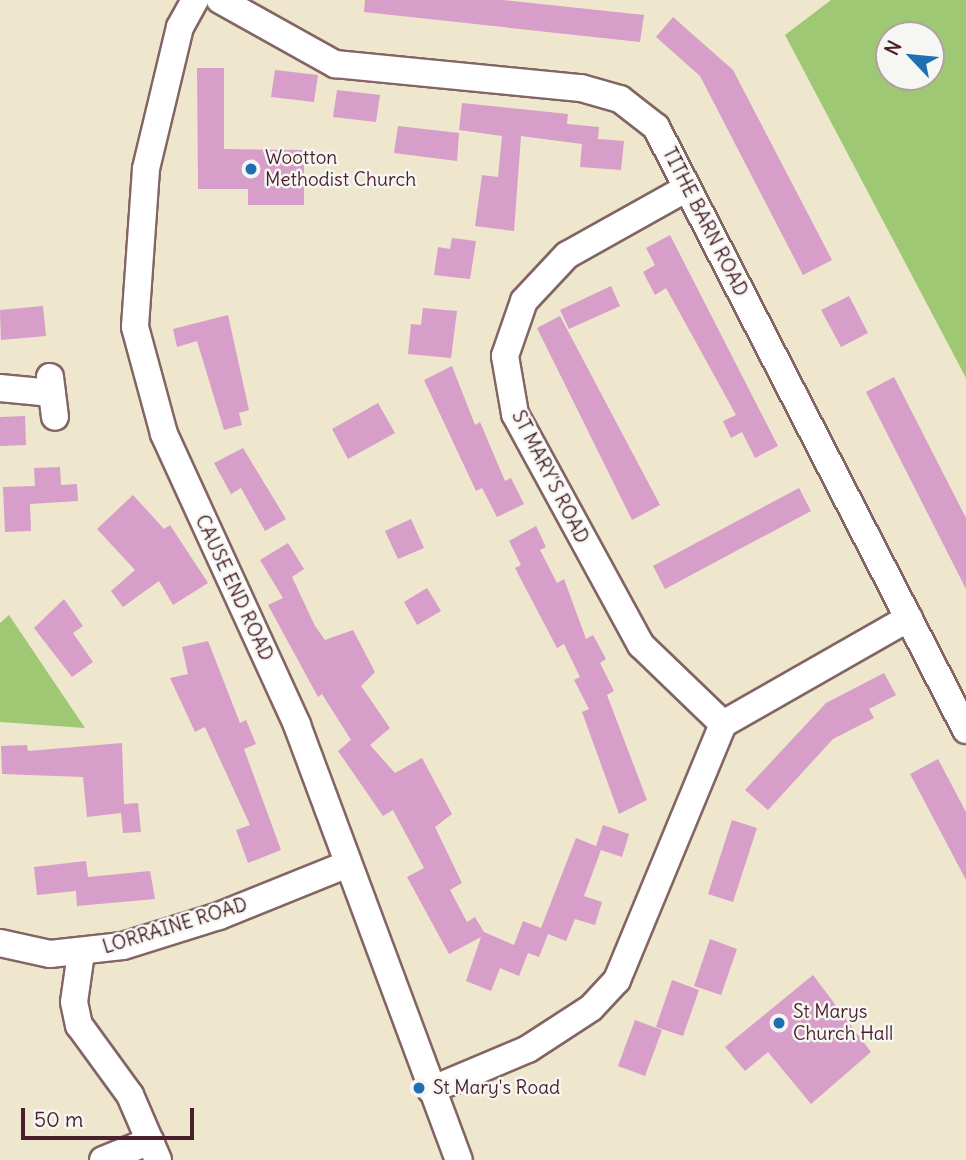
<!DOCTYPE html>
<html>
<head>
<meta charset="utf-8">
<style>
  body { margin:0 }
  #map { position:relative; width:966px; height:1160px; overflow:hidden; background:#eee7cd; font-family:Delius,sans-serif }
  div>[style] { position:absolute }
  .green>* { inset:0; background:#9fc874 }
  .building>* { inset:0; background:#d69ec8 }
  .roads { filter:drop-shadow(2px 0 #836564) drop-shadow(-2px 0 #836564) drop-shadow(0 2px #836564) drop-shadow(0 -2px #836564) }
  .street>* { height:26px; margin:-13px; padding:0 13px; transform-origin:13px; border-radius:13px; background:#fff }
  .dots>* { width:19px; height:19px; translate:-50% -50%; box-sizing:border-box; border:4px solid #f6f6f2; border-radius:50% }
  span { translate:-50% -50%; white-space:nowrap; text-align:center; line-height:1.15; -webkit-text-stroke:5px #f6f6f2; paint-order:stroke }
  .poi-label { font-size:19px; color:#4a1f2b }
  .left { translate:0 -50%; text-align:left }
  .street-label { font-size:19px; color:#4a1f2b }
  .north { position:absolute; left:875px; top:21px; width:70px; height:70px; box-sizing:border-box; background:#f6f6f2; border:2px solid #b1a0a2; border-radius:50%; rotate:296deg; font-size:19px; font-weight:700; line-height:28px; text-align:center; color:#4a1f2b }
  .north::after { content:''; display:block; margin:auto; width:24px; height:32px; background:#1f6fb2; clip-path:polygon(50% 0,100% 100%,50% 72%,0 100%) }
  .scale { position:absolute; left:21px; top:1108px; width:173px; height:32px; box-sizing:border-box; border:4px solid #4a1f2b; border-top:0; padding-left:9px; font-size:21px; line-height:24px; white-space:nowrap; color:#4a1f2b; -webkit-text-stroke:5px #f6f6f2; paint-order:stroke }
</style>
</head>
<body>
<div id="map">
  <div class="green">
    <i style="clip-path:polygon(evenodd,831px 0,966px 0,966px 378px,785px 35px,831px 0,931px 35px,931px 77px,889px 77px,889px 35px,931px 35px)"></i>
    <i style="clip-path:polygon(9px 615px,85px 728px,0 722px,0 623px)"></i>
  </div>
  <div class="building">
    <i style="clip-path:polygon(365px 0,503px 0,644px 15px,640px 42px,364px 12px)"></i>
    <i style="clip-path:polygon(673px 17px,733px 70px,832px 260px,803px 275px,700px 76px,656px 37px)"></i>
    <i style="clip-path:polygon(197px 68px,224px 68px,224px 149px,304px 150px,304px 205px,248px 205px,248px 189px,198px 189px)"></i>
    <i style="clip-path:polygon(275px 70px,318px 75px,314px 102px,271px 97px)"></i>
    <i style="clip-path:polygon(337px 90px,380px 95px,376px 122px,333px 117px)"></i>
    <i style="clip-path:polygon(462px 103px,568px 114px,567px 124px,599px 127px,598px 139px,624px 141px,621px 170px,580px 167px,582px 144px,521px 136px,514px 231px,475px 226px,482px 175px,498px 177px,502px 136px,459px 130px)"></i>
    <i style="clip-path:polygon(398px 126px,459px 133px,457px 161px,394px 153px)"></i>
    <i style="clip-path:polygon(670px 235px,778px 446px,755px 458px,742px 432px,731px 438px,723px 421px,736px 415px,666px 288px,655px 295px,643px 272px,655px 265px,646px 248px)"></i>
    <i style="clip-path:polygon(452px 238px,476px 241px,470px 279px,434px 275px,438px 247px,450px 249px)"></i>
    <i style="clip-path:polygon(611px 286px,620px 306px,569px 329px,560px 310px)"></i>
    <i style="clip-path:polygon(849px 296px,868px 333px,841px 347px,821px 310px)"></i>
    <i style="clip-path:polygon(43px 306px,46px 336px,1px 340px,0 310px)"></i>
    <i style="clip-path:polygon(423px 308px,457px 311px,451px 358px,408px 354px,411px 324px,421px 325px)"></i>
    <i style="clip-path:polygon(228px 315px,249px 410px,239px 413px,242px 425px,224px 430px,197px 341px,177px 347px,173px 329px)"></i>
    <i style="clip-path:polygon(560px 316px,660px 505px,632px 520px,537px 328px)"></i>
    <i style="clip-path:polygon(452px 366px,475px 425px,480px 422px,505px 481px,511px 478px,524px 504px,497px 517px,482px 488px,476px 491px,424px 380px)"></i>
    <i style="clip-path:polygon(894px 377px,966px 518px,966px 589px,866px 392px)"></i>
    <i style="clip-path:polygon(378px 403px,395px 433px,348px 459px,332px 429px)"></i>
    <i style="clip-path:polygon(25px 416px,26px 445px,0 446px,0 417px)"></i>
    <i style="clip-path:polygon(243px 448px,286px 519px,265px 531px,241px 488px,231px 494px,214px 463px)"></i>
    <i style="clip-path:polygon(60px 467px,61px 485px,77px 484px,78px 501px,30px 504px,31px 531px,5px 532px,3px 487px,35px 486px,34px 468px)"></i>
    <i style="clip-path:polygon(799px 488px,811px 511px,665px 589px,653px 566px)"></i>
    <i style="clip-path:polygon(133px 495px,164px 529px,170px 525px,208px 583px,173px 605px,159px 581px,123px 607px,111px 591px,135px 570px,97px 529px)"></i>
    <i style="clip-path:polygon(411px 519px,424px 548px,398px 559px,385px 531px)"></i>
    <i style="clip-path:polygon(536px 526px,546px 547px,540px 550px,557px 583px,564px 579px,586px 639px,593px 635px,606px 659px,600px 663px,614px 691px,607px 695px,647px 800px,619px 814px,582px 712px,589px 709px,574px 680px,580px 677px,564px 644px,557px 648px,515px 568px,521px 565px,509px 541px)"></i>
    <i style="clip-path:polygon(288px 543px,304px 569px,292px 577px,315px 626px,325px 640px,353px 630px,375px 672px,361px 686px,390px 728px,370px 745px,395px 773px,422px 758px,452px 814px,435px 827px,462px 883px,450px 890px,467px 922px,475px 917px,484px 932px,514px 945px,523px 921px,541px 928px,576px 838px,596px 846px,603px 825px,629px 834px,622px 857px,601px 850px,584px 896px,602px 902px,595px 925px,575px 919px,566px 941px,548px 934px,539px 957px,528px 953px,519px 976px,500px 968px,491px 991px,466px 981px,481px 937px,449px 954px,407px 877px,424px 868px,393px 810px,383px 816px,338px 751px,351px 740px,322px 694px,318px 697px,268px 605px,283px 598px,260px 560px)"></i>
    <i style="clip-path:polygon(427px 588px,441px 611px,417px 625px,404px 602px)"></i>
    <i style="clip-path:polygon(64px 599px,83px 626px,73px 633px,93px 662px,72px 677px,34px 628px)"></i>
    <i style="clip-path:polygon(208px 641px,240px 723px,246px 720px,256px 744px,244px 749px,281px 850px,248px 863px,236px 830px,250px 825px,205px 727px,195px 732px,170px 678px,188px 674px,182px 647px)"></i>
    <i style="clip-path:polygon(884px 673px,896px 695px,869px 709px,874px 718px,833px 739px,768px 810px,745px 790px,826px 703px)"></i>
    <i style="clip-path:polygon(122px 743px,124px 804px,138px 803px,141px 832px,123px 833px,121px 813px,87px 817px,83px 777px,2px 774px,1px 746px,27px 745px,28px 751px)"></i>
    <i style="clip-path:polygon(938px 759px,966px 812px,966px 880px,910px 774px)"></i>
    <i style="clip-path:polygon(732px 820px,757px 828px,733px 902px,708px 894px)"></i>
    <i style="clip-path:polygon(86px 861px,88px 877px,150px 871px,155px 899px,77px 906px,76px 891px,37px 895px,34px 867px)"></i>
    <i style="clip-path:polygon(710px 939px,737px 949px,721px 995px,694px 986px)"></i>
    <i style="clip-path:polygon(813px 975px,871px 1052px,811px 1104px,768px 1052px,745px 1071px,725px 1047px)"></i>
    <i style="clip-path:polygon(672px 980px,699px 990px,683px 1036px,656px 1027px)"></i>
    <i style="clip-path:polygon(635px 1020px,662px 1030px,645px 1076px,618px 1066px)"></i>
  </div>
  <div class="roads">
    <div class="street">
      <i style="left:195px;top:0;width:31px;rotate:119deg"></i>
      <i style="left:180px;top:27px;width:146px;rotate:103.5deg"></i>
      <i style="left:146px;top:169px;width:158px;rotate:94deg"></i>
      <i style="left:135px;top:327px;width:111px;rotate:74.8deg"></i>
      <i style="left:164px;top:434px;width:320px;rotate:65.4deg"></i>
      <i style="left:297px;top:725px;width:464px;rotate:69.6deg"></i>
      <i style="left:220px;top:0;width:132px;rotate:29.1deg"></i>
      <i style="left:335px;top:64px;width:247px;rotate:5.6deg"></i>
      <i style="left:581px;top:88px;width:41px;rotate:15.8deg"></i>
      <i style="left:620px;top:99px;width:46px;rotate:37.9deg"></i>
      <i style="left:656px;top:127px;width:678px;rotate:62.79deg"></i>
      <i style="left:687px;top:188px;width:137px;rotate:150.8deg"></i>
      <i style="left:567px;top:255px;width:63px;rotate:133.1deg"></i>
      <i style="left:524px;top:301px;width:58px;rotate:109.1deg"></i>
      <i style="left:505px;top:356px;width:59px;rotate:80.2deg"></i>
      <i style="left:515px;top:414px;width:263px;rotate:61.4deg"></i>
      <i style="left:641px;top:645px;width:114px;rotate:43.9deg"></i>
      <i style="left:723px;top:724px;width:214px;rotate:-29.7deg"></i>
      <i style="left:50px;top:377px;width:40px;rotate:82.9deg"></i>
      <i style="left:0;top:388px;width:52px;rotate:5.5deg"></i>
      <i style="left:0;top:943px;width:51px;rotate:12.4deg"></i>
      <i style="left:50px;top:954px;width:73px;rotate:-6.3deg"></i>
      <i style="left:123px;top:946px;width:101px;rotate:-17.4deg"></i>
      <i style="left:219px;top:916px;width:136px;rotate:-22deg"></i>
      <i style="left:81px;top:953px;width:49px;rotate:98.1deg"></i>
      <i style="left:74px;top:1002px;width:24px;rotate:78deg"></i>
      <i style="left:79px;top:1025px;width:87px;rotate:53.9deg"></i>
      <i style="left:130px;top:1095px;width:71px;rotate:66.7deg"></i>
      <i style="left:431px;top:1090px;width:105px;rotate:-22.9deg"></i>
      <i style="left:528px;top:1049px;width:75px;rotate:-33.1deg"></i>
      <i style="left:591px;top:1008px;width:38px;rotate:-47deg"></i>
      <i style="left:617px;top:980px;width:277px;rotate:-67.5deg"></i>
      <i style="left:103px;top:1160px;width:51px;rotate:-22deg"></i>
    </div>
  </div>
  <div class="dots">
    <i style="left:251px;top:169px;background:#1f6fb2"></i>
    <i style="left:779px;top:1023px;background:#1f6fb2"></i>
    <i style="left:419px;top:1088px;background:#1f6fb2"></i>
  </div>
  <div class="poi-label">
    <span class="left" style="left:265px;top:169px">Wootton<br>Methodist Church</span>
    <span class="left" style="left:793px;top:1023px">St Marys<br>Church Hall</span>
    <span class="left" style="left:433px;top:1088px">St Mary's Road</span>
  </div>
  <div class="street-label">
    <span style="left:705px;top:222px;rotate:63deg">TITHE BARN ROAD</span>
    <span style="left:550px;top:477px;rotate:63deg">ST MARY'S ROAD</span>
    <span style="left:234px;top:588px;rotate:65deg">CAUSE END ROAD</span>
    <span style="left:175px;top:926px;rotate:-17deg">LORRAINE ROAD</span>
  </div>
  <div class="north">N</div>
  <div class="scale">50 m</div>
</div>
</body>
</html>
